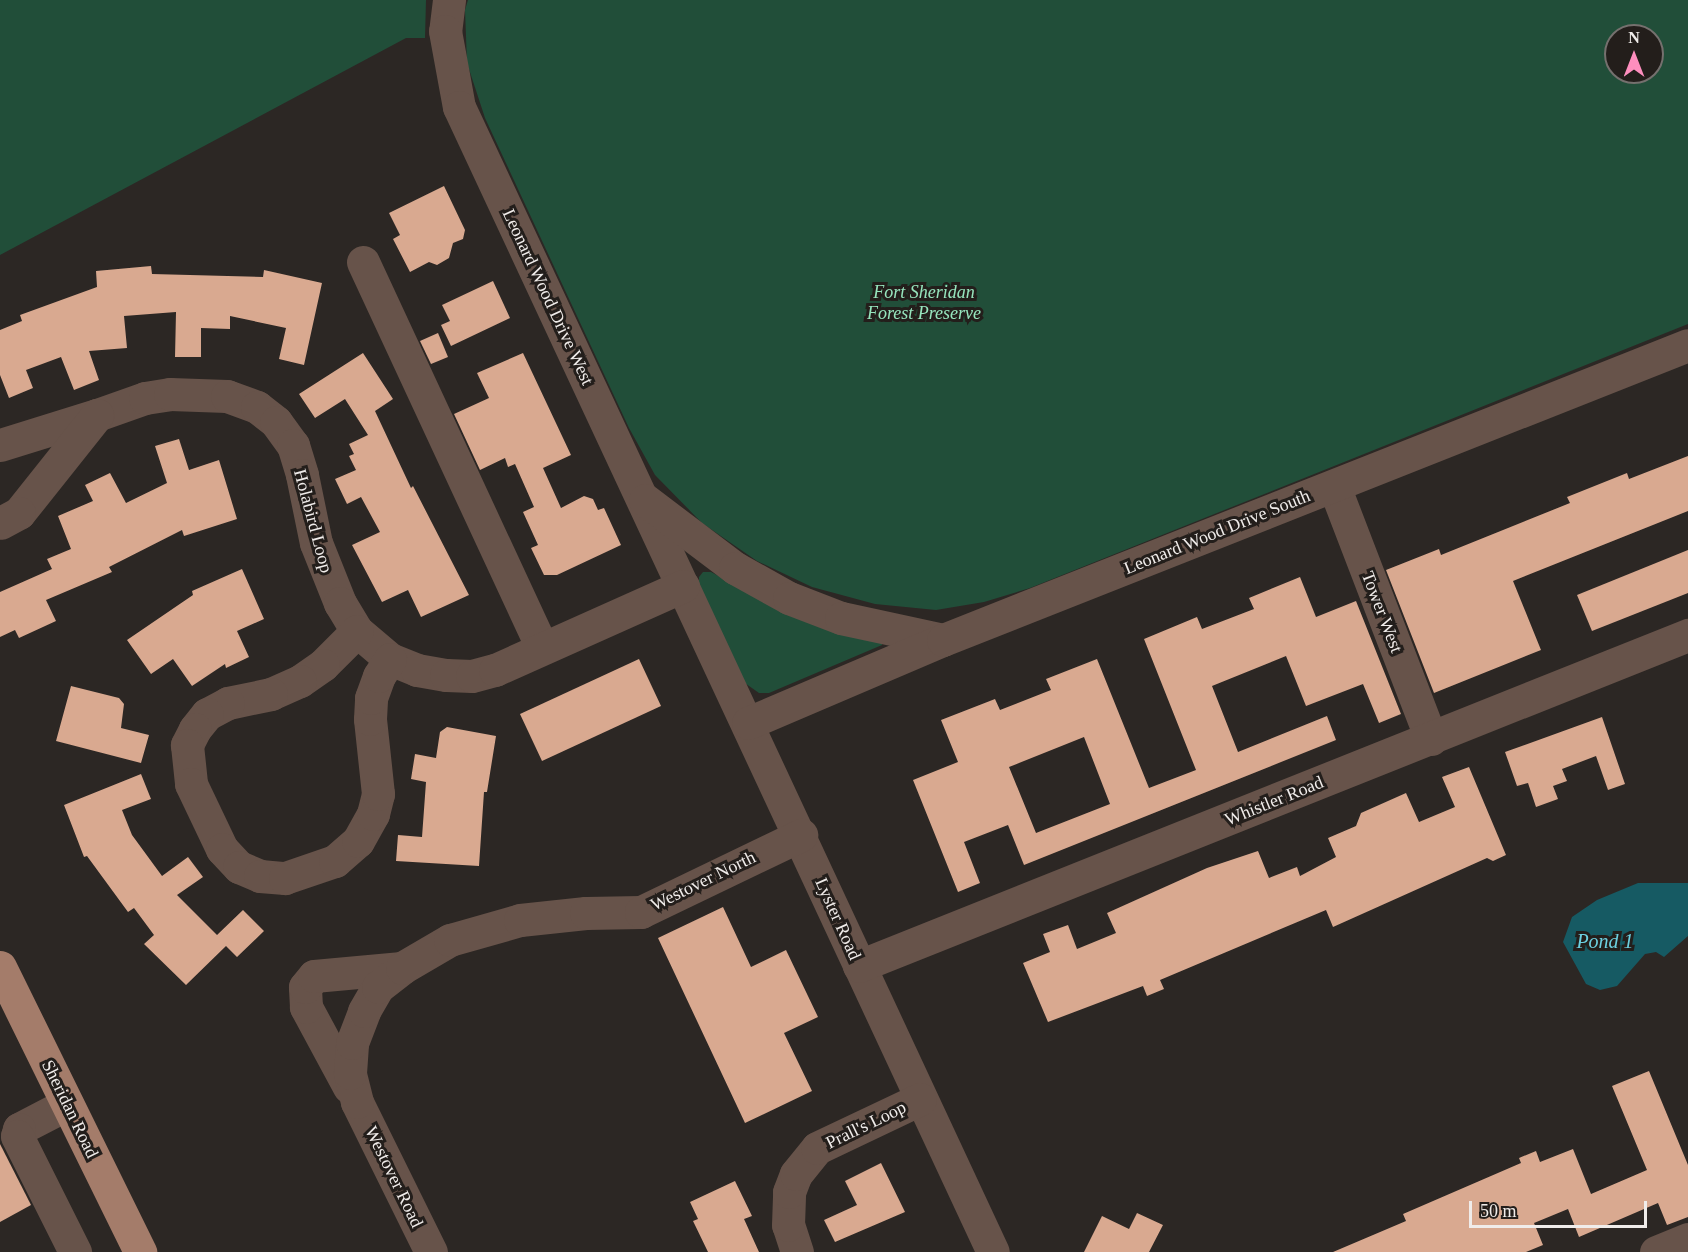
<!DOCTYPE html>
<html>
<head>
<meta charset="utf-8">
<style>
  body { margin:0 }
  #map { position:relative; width:1688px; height:1252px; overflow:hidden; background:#2c2724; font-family:Georgia,serif }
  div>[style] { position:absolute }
  .green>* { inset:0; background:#214e39 }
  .water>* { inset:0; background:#165a63 }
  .building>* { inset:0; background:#d9a990 }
  .minor>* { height:33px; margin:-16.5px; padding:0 16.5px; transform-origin:16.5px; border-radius:16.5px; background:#67534a }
  .major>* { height:33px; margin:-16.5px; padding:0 16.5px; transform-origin:16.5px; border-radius:16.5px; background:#a47c6a }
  span { translate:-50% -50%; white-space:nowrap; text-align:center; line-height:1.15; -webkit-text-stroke:6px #231e1b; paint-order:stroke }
  .park-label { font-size:18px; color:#96e5bd; font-style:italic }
  .street-label { font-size:18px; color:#f0ecea }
  .water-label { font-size:20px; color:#6cd0e0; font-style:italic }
  .north { position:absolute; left:1604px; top:24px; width:60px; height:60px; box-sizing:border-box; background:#231e1b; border:2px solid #75706e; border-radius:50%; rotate:0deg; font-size:16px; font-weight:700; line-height:24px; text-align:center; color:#f0ecea }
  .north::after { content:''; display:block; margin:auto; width:21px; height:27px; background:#fe8ebe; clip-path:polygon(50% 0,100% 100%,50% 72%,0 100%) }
  .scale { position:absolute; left:1469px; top:1201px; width:178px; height:27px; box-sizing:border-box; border:3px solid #f0ecea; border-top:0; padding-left:8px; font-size:18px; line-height:21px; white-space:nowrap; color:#f0ecea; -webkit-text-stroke:4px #231e1b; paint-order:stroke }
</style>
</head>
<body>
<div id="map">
  <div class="green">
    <i style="clip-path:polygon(0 0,426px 0,425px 38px,406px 38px,0 255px)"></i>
    <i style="clip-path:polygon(evenodd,468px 0,1688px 0,1688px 324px,1030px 588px,984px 602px,936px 610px,875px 604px,812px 587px,757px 561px,702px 523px,655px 475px,629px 428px,485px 118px,467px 63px,465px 10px,468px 0,1616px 36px,1652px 36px,1652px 72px,1616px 72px,1616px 36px)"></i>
    <i style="clip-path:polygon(703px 572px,711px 572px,780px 609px,882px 642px,882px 645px,769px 693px,759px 693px,742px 681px,699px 587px,699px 577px)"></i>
  </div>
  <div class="water">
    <i style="clip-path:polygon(1638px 883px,1688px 883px,1688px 936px,1664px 957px,1656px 952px,1645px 954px,1617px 986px,1600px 990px,1586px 984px,1563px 942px,1572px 917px,1597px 900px)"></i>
  </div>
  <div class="building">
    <i style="clip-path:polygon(444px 186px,465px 230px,463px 239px,453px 243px,449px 258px,437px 265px,429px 262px,410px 272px,393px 239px,400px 235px,389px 213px)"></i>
    <i style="clip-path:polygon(151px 266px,152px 274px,263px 277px,264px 270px,322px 283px,304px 365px,279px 359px,286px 328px,230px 316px,230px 329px,201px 328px,201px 357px,175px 357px,176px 312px,124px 316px,127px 348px,89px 351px,99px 380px,74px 390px,61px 357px,26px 370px,33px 388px,9px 398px,0 375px,0 330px,22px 321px,20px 315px,97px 287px,96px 271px)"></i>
    <i style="clip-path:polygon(493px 281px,510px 318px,451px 346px,441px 325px,450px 321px,442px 305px)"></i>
    <i style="clip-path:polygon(438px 333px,448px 357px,431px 364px,420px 341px)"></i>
    <i style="clip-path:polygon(363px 353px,393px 399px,375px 411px,411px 488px,413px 486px,469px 595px,421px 617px,408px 590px,382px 602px,352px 545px,380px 532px,361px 497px,347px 504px,335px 479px,356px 470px,349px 456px,354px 454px,349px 444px,368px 435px,345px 399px,315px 418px,299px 394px)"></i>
    <i style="clip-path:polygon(523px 353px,571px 455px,543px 468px,561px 508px,584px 496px,593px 499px,598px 510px,604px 508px,621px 545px,557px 575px,544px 575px,531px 548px,538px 545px,523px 512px,534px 507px,515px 464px,508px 467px,505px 458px,480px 470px,454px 414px,489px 398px,477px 373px)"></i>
    <i style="clip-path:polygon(179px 439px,189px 470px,219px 460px,237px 519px,184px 536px,182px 530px,109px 567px,112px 572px,46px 600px,56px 621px,19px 638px,15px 630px,0 637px,0 592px,52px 569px,47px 559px,71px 549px,58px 516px,93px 501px,85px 485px,110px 473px,126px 503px,167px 483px,155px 446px)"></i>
    <i style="clip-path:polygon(1688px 456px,1688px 511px,1513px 581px,1541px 650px,1434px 693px,1386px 570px,1439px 549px,1441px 555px,1570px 503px,1567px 497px,1627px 473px,1629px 479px)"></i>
    <i style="clip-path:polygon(1688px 550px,1688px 593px,1592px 631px,1577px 595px)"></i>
    <i style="clip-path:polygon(242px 569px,264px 619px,237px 631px,249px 657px,226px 668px,225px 664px,192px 686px,173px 659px,151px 674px,127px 640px,193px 595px,192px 591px)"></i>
    <i style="clip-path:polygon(evenodd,1300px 577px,1316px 617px,1356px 601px,1401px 714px,1379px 723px,1363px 684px,1306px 706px,1286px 656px,1212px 686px,1238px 752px,1327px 716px,1336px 740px,1024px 865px,1008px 825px,964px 842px,980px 883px,958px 892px,913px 780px,958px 762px,941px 720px,995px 699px,1000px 710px,1051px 690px,1046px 679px,1097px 659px,1149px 788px,1196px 770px,1144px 639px,1197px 617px,1202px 629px,1254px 609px,1249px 598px,1300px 577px,1084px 737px,1110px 804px,1036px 833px,1009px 767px,1084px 737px)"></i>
    <i style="clip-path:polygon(639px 659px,661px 706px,542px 761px,520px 714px)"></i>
    <i style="clip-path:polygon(71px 686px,119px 698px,124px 704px,121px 728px,149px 735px,141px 763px,56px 741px)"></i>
    <i style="clip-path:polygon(1602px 717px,1625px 784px,1608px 790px,1596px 756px,1562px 769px,1567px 781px,1553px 786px,1558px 799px,1536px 807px,1528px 783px,1517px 786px,1505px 752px)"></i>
    <i style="clip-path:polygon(447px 727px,496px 736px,487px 792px,484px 792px,479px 866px,396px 861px,398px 835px,422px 837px,426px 782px,411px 779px,415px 754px,436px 758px,440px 732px)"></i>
    <i style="clip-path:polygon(1469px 767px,1506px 855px,1493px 861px,1487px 858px,1333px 927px,1326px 910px,1160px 980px,1164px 989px,1147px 996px,1143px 986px,1048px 1022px,1023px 963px,1050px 952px,1043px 934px,1068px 925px,1077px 949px,1116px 933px,1107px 913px,1207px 868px,1258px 851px,1269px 878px,1297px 867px,1300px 876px,1336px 857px,1328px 838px,1356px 826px,1361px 813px,1406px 793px,1419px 822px,1455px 807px,1442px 777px)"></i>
    <i style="clip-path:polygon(141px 774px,151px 799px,122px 810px,132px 835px,162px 876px,188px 857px,203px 877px,177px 895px,217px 935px,243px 910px,264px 931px,237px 957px,226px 946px,186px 985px,144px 944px,154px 935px,134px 908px,128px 912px,87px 856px,84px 857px,64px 805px)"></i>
    <i style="clip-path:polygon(723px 907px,751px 967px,786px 950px,818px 1017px,784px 1033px,812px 1091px,745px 1123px,658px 938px)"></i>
    <i style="clip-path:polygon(1649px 1071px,1688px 1165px,1688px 1217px,1667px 1225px,1658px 1203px,1579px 1237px,1568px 1209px,1534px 1223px,1543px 1245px,1526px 1252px,1333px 1252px,1406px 1221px,1403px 1214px,1521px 1163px,1519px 1158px,1536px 1151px,1540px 1162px,1573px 1149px,1591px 1194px,1647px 1170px,1612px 1086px)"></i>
    <i style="clip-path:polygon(0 1144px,31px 1205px,0 1222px)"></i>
    <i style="clip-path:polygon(881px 1163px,905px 1212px,835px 1242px,824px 1220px,857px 1205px,845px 1181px)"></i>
    <i style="clip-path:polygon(735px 1181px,752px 1216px,744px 1219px,759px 1252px,708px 1252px,693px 1221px,698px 1219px,690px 1202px)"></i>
    <i style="clip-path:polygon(1137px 1213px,1163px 1225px,1149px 1252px,1084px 1252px,1102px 1216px,1129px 1229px)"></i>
  </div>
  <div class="minor">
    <i style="left:449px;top:0;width:31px;rotate:97deg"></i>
    <i style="left:445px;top:31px;width:77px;rotate:79.6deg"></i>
    <i style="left:459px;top:107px;width:1263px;rotate:65deg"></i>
    <i style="left:363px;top:262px;width:425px;rotate:65.1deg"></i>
    <i style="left:97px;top:415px;width:51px;rotate:-19.5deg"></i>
    <i style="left:145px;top:398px;width:25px;rotate:-9deg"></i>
    <i style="left:170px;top:394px;width:57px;rotate:2deg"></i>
    <i style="left:227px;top:396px;width:32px;rotate:20deg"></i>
    <i style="left:257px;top:407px;width:24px;rotate:38deg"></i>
    <i style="left:276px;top:422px;width:29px;rotate:54deg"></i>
    <i style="left:293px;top:445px;width:31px;rotate:73deg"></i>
    <i style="left:302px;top:475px;width:69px;rotate:78.4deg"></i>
    <i style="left:316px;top:543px;width:65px;rotate:68.2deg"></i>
    <i style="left:340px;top:603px;width:33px;rotate:59deg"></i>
    <i style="left:357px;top:631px;width:43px;rotate:40.3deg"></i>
    <i style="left:390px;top:659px;width:29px;rotate:22deg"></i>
    <i style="left:417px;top:670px;width:29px;rotate:10deg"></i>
    <i style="left:446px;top:675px;width:26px;rotate:2deg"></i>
    <i style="left:472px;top:676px;width:24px;rotate:-15deg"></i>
    <i style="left:495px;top:670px;width:206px;rotate:-24.1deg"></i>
    <i style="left:0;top:445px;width:102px;rotate:-17.2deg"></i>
    <i style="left:97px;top:415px;width:125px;rotate:128.5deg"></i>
    <i style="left:19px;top:513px;width:21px;rotate:152deg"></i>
    <i style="left:1334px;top:486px;width:271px;rotate:69deg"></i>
    <i style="left:645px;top:500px;width:113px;rotate:37.1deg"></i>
    <i style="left:735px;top:568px;width:62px;rotate:29.1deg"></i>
    <i style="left:789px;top:598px;width:56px;rotate:21deg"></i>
    <i style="left:841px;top:618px;width:104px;rotate:12.2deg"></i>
    <i style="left:357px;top:631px;width:48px;rotate:135deg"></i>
    <i style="left:323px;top:665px;width:28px;rotate:145deg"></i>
    <i style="left:300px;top:681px;width:32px;rotate:156deg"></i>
    <i style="left:271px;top:694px;width:44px;rotate:168.2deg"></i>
    <i style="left:228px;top:703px;width:24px;rotate:152deg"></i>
    <i style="left:207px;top:714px;width:19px;rotate:129deg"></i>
    <i style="left:195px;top:729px;width:18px;rotate:117deg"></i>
    <i style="left:187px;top:745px;width:39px;rotate:84deg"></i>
    <i style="left:191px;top:784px;width:72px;rotate:64.5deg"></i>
    <i style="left:222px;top:849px;width:25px;rotate:47deg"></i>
    <i style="left:239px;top:867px;width:23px;rotate:23deg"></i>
    <i style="left:260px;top:876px;width:25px;rotate:5deg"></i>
    <i style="left:285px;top:878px;width:53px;rotate:-18.8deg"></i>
    <i style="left:335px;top:861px;width:30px;rotate:-41deg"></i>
    <i style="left:358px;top:841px;width:31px;rotate:-61deg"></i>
    <i style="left:373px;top:814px;width:21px;rotate:-76deg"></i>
    <i style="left:378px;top:794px;width:75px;rotate:-96.1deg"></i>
    <i style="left:370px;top:719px;width:21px;rotate:-87deg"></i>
    <i style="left:371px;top:698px;width:23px;rotate:-70deg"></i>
    <i style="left:379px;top:676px;width:20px;rotate:-57deg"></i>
    <i style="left:748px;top:723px;width:212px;rotate:-23.1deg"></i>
    <i style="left:943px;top:640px;width:801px;rotate:-21.6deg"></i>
    <i style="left:859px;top:966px;width:893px;rotate:-21.77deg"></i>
    <i style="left:349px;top:1087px;width:91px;rotate:-118.3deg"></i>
    <i style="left:306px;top:1007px;width:20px;rotate:-93deg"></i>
    <i style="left:305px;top:987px;width:14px;rotate:-51deg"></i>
    <i style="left:314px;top:976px;width:88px;rotate:-5.2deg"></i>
    <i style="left:67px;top:1104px;width:54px;rotate:152.5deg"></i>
    <i style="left:19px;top:1129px;width:7px;rotate:106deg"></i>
    <i style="left:17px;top:1136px;width:130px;rotate:63.4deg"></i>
    <i style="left:431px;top:1252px;width:167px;rotate:-116.3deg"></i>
    <i style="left:357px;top:1102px;width:30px;rotate:-104deg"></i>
    <i style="left:350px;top:1073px;width:30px;rotate:-86deg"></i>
    <i style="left:352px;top:1043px;width:34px;rotate:-69deg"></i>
    <i style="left:364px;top:1011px;width:28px;rotate:-60deg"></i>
    <i style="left:378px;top:987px;width:31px;rotate:-38deg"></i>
    <i style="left:402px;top:968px;width:56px;rotate:-30.3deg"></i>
    <i style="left:450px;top:940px;width:73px;rotate:-15.9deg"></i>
    <i style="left:520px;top:920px;width:66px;rotate:-6.1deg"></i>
    <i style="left:586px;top:913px;width:55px;rotate:-1deg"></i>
    <i style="left:641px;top:912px;width:178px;rotate:-25.7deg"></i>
    <i style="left:797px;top:1252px;width:28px;rotate:-108deg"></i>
    <i style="left:788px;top:1225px;width:33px;rotate:-88deg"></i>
    <i style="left:789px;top:1192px;width:19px;rotate:-69deg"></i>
    <i style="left:796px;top:1174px;width:33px;rotate:-51deg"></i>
    <i style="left:817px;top:1148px;width:114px;rotate:-25.4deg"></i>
    <i style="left:1656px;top:1252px;width:35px;rotate:-22deg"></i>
  </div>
  <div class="major">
    <i style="left:0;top:967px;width:318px;rotate:63.8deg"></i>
  </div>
  <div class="park-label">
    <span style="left:924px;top:303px">Fort Sheridan<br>Forest Preserve</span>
  </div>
  <div class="street-label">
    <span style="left:548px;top:297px;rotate:65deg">Leonard Wood Drive West</span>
    <span style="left:313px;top:521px;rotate:75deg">Holabird Loop</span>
    <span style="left:1217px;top:532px;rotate:-22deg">Leonard Wood Drive South</span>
    <span style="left:1382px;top:612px;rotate:69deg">Tower West</span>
    <span style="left:1274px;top:801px;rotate:-22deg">Whistler Road</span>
    <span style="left:703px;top:881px;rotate:-26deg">Westover North</span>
    <span style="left:838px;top:919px;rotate:66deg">Lyster Road</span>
    <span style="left:70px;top:1109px;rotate:64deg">Sheridan Road</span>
    <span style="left:866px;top:1125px;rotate:-26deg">Prall's Loop</span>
    <span style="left:394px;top:1177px;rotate:64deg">Westover Road</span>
  </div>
  <div class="water-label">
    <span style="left:1605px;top:941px">Pond 1</span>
  </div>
  <div class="north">N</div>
  <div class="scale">50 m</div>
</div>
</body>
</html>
